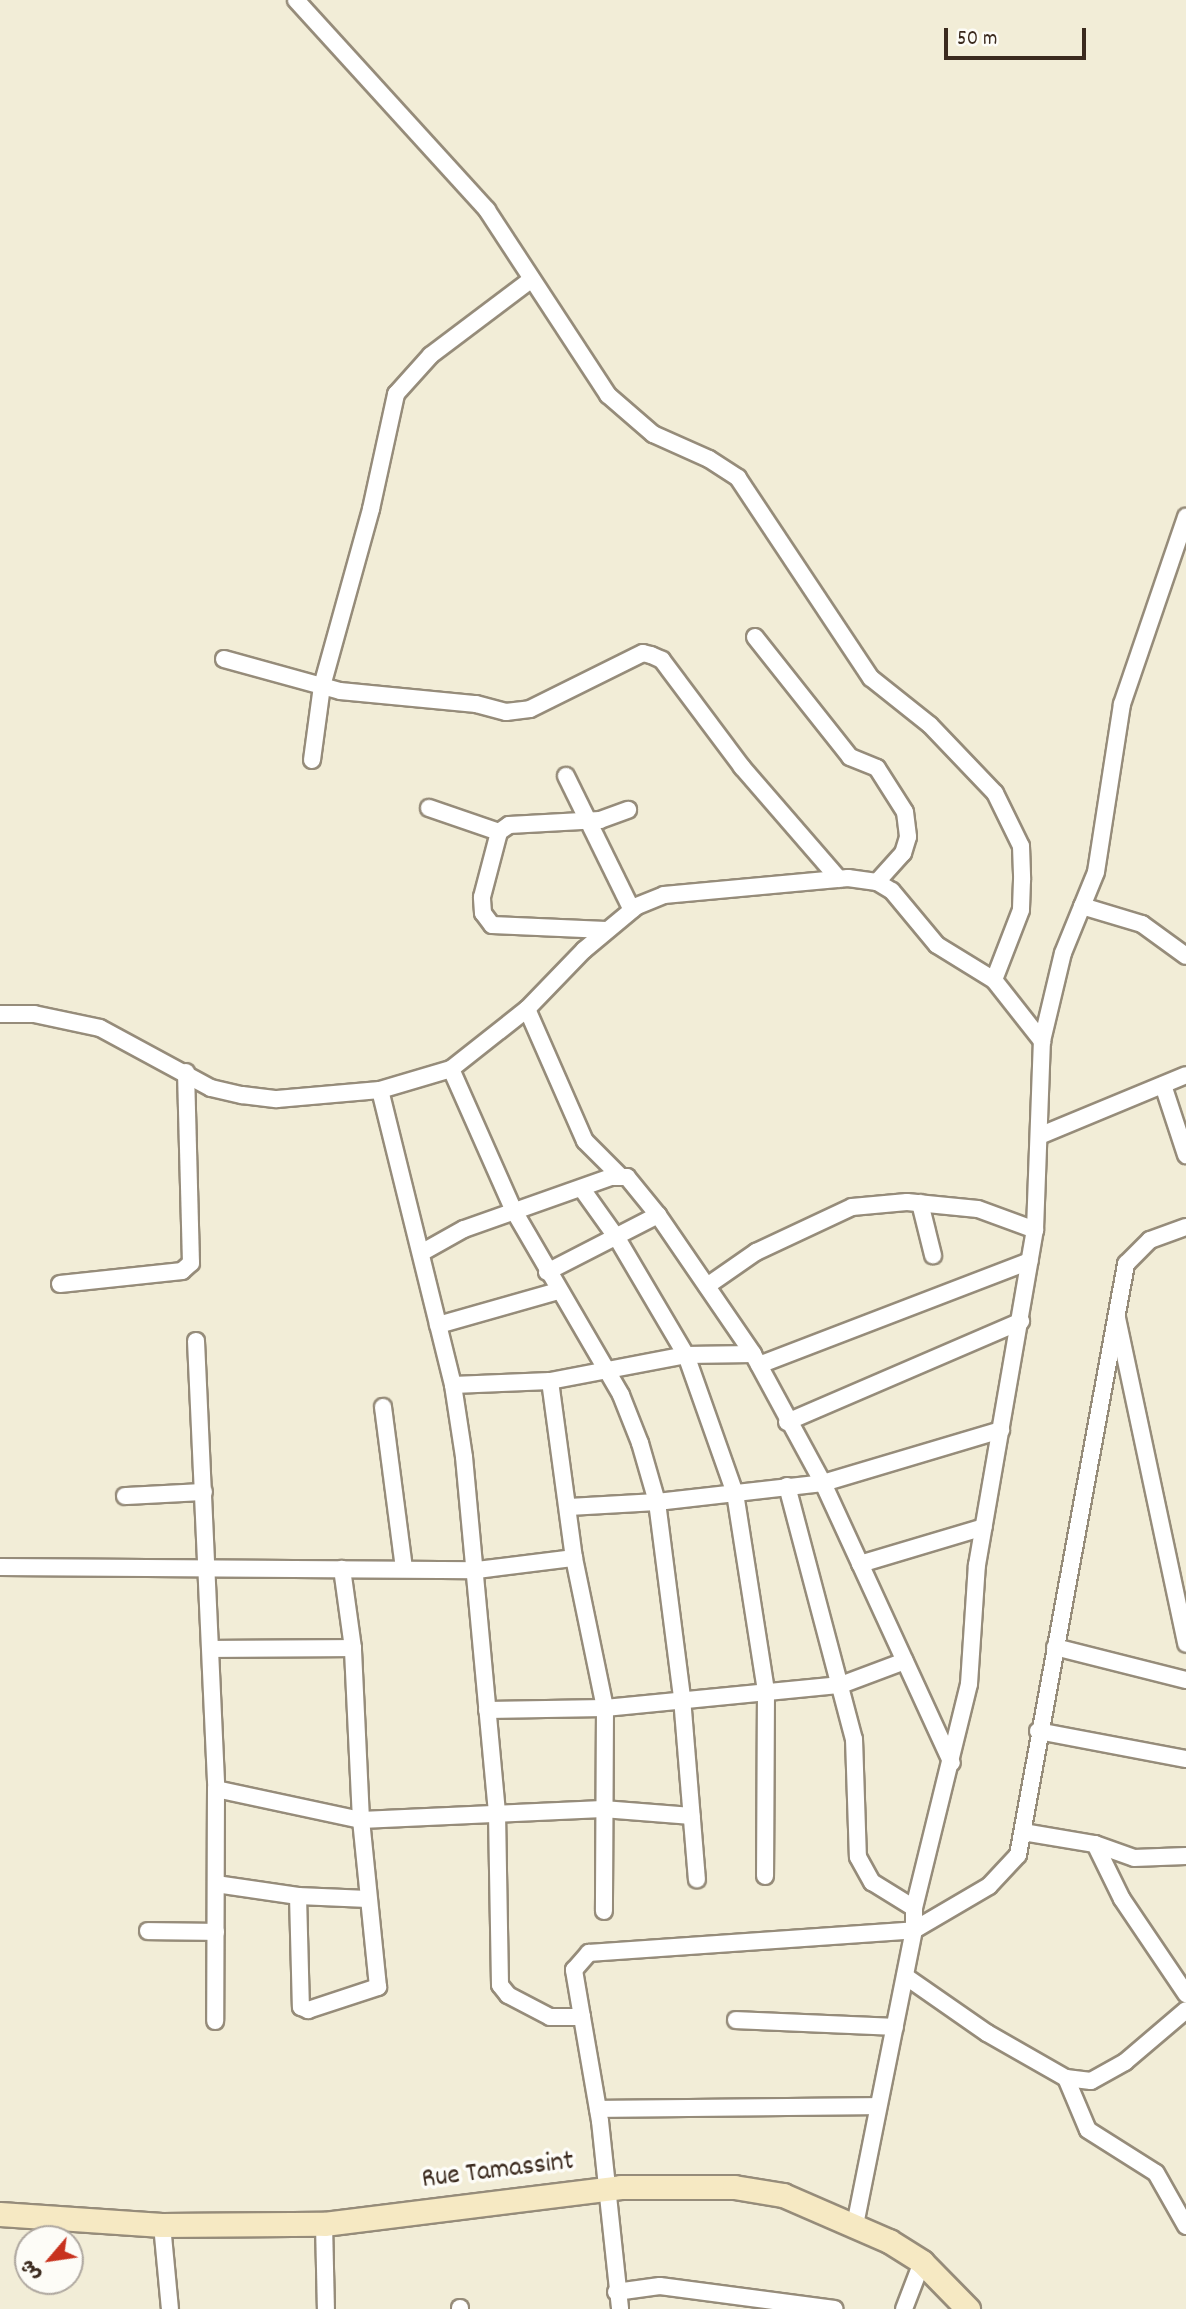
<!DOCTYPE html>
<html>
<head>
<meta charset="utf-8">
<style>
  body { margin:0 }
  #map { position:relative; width:1186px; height:2309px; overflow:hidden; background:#f2edd7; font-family:Dekko,"Playpen Sans Arabic",sans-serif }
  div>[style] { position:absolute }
  .roads { filter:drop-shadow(2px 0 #968c7a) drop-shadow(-2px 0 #968c7a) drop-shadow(0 2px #968c7a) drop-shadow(0 -2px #968c7a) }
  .minor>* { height:16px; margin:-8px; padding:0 8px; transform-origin:8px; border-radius:8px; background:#fff }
  .secondary>* { height:23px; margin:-11.5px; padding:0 11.5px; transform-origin:11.5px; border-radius:11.5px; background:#f6e9c3 }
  span { translate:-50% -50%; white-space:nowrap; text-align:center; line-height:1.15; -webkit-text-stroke:7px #fdfcf7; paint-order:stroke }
  .street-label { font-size:28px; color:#3b2a1e }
  .north { position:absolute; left:14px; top:2225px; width:70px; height:70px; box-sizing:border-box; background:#fdfcf7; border:2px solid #afa8a0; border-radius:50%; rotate:241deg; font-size:19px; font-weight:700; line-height:28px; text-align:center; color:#3b2a1e }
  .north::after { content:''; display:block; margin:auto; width:24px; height:32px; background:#c8321e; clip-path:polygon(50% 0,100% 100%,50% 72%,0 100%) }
  .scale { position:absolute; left:944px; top:28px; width:142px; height:32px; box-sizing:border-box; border:4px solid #3b2a1e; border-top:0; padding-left:9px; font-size:21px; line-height:24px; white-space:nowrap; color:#3b2a1e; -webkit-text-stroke:5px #fdfcf7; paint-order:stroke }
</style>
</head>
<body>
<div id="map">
  <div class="roads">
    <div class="minor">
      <i style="left:296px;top:0;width:284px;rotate:47.7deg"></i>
      <i style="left:487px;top:210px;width:221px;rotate:56.8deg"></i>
      <i style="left:608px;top:395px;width:60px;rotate:40.9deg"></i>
      <i style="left:653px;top:434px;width:61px;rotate:24.1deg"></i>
      <i style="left:709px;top:459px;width:35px;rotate:33deg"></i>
      <i style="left:738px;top:478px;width:240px;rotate:56.4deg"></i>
      <i style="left:871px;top:678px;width:75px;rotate:38.5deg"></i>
      <i style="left:930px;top:725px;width:94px;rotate:46.3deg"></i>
      <i style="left:995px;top:793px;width:59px;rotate:63.9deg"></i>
      <i style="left:1021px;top:846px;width:34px;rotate:88deg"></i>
      <i style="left:1022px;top:880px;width:30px;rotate:92deg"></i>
      <i style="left:1021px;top:910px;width:75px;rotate:111.1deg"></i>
      <i style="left:994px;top:980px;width:78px;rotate:51.8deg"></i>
      <i style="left:755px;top:637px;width:153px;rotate:51.6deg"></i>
      <i style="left:850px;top:757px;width:29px;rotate:22deg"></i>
      <i style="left:877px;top:768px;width:52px;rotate:57.5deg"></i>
      <i style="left:905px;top:812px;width:25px;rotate:83deg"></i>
      <i style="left:908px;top:837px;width:17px;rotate:107deg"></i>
      <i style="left:903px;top:853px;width:39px;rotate:132deg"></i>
      <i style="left:224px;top:659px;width:120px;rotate:15.4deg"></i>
      <i style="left:340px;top:691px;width:137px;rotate:5.5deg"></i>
      <i style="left:476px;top:704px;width:31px;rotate:15deg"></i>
      <i style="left:506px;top:712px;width:24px;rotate:-7deg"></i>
      <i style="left:530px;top:709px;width:126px;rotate:-26.4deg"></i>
      <i style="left:643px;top:653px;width:8px;rotate:14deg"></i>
      <i style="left:651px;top:655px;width:12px;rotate:24deg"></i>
      <i style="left:662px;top:660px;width:134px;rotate:53.2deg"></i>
      <i style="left:742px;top:767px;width:148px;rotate:49.1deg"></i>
      <i style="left:312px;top:760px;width:75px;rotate:-82.3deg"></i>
      <i style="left:322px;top:686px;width:184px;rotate:-74.5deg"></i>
      <i style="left:371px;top:509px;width:118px;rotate:-77.7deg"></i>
      <i style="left:396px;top:394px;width:52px;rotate:-48.1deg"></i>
      <i style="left:431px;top:355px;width:126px;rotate:-37deg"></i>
      <i style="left:566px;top:776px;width:149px;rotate:63.8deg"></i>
      <i style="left:429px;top:808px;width:74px;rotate:18.9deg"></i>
      <i style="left:1082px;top:906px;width:63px;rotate:16.7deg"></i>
      <i style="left:1142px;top:924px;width:54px;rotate:36deg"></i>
      <i style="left:606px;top:930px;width:114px;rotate:-177.5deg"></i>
      <i style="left:492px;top:925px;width:15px;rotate:-127deg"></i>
      <i style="left:483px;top:913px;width:16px;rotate:-94deg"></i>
      <i style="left:482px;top:897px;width:67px;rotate:-75.3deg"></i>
      <i style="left:499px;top:832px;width:12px;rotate:-35deg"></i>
      <i style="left:509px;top:825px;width:91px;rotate:-3.1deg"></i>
      <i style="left:600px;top:820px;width:30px;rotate:-20deg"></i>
      <i style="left:527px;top:1009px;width:144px;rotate:66.3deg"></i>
      <i style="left:585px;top:1141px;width:48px;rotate:45deg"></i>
      <i style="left:0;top:1014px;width:34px"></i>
      <i style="left:34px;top:1014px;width:67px;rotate:12deg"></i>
      <i style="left:100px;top:1028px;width:126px;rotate:28.4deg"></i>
      <i style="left:211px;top:1088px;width:32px;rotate:13deg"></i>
      <i style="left:242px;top:1095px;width:35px;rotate:7deg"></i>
      <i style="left:277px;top:1099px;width:103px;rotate:-5deg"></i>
      <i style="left:380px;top:1090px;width:74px;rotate:-16.5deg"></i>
      <i style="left:451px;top:1069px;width:97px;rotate:-38.3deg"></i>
      <i style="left:527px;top:1009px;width:82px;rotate:-46deg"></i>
      <i style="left:584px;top:950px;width:69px;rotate:-39.7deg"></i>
      <i style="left:637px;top:906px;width:29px;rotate:-22deg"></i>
      <i style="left:664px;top:895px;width:185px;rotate:-5.3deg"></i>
      <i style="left:848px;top:878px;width:29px;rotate:8deg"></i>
      <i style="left:877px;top:882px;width:17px;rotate:31deg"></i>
      <i style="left:892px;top:891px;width:70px;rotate:50.2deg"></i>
      <i style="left:937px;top:945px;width:67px;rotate:31.6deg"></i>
      <i style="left:451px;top:1069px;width:155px;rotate:66.1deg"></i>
      <i style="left:514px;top:1211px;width:213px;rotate:59.8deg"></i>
      <i style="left:621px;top:1395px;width:52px;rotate:68.4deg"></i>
      <i style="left:640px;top:1443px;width:61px;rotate:73.9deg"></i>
      <i style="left:657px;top:1502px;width:198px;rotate:82.7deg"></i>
      <i style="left:682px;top:1698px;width:182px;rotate:85.3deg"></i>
      <i style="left:1163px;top:1085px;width:74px;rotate:71.8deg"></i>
      <i style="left:380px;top:1090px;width:304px;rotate:76.1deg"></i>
      <i style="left:453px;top:1385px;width:73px;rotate:81.3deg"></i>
      <i style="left:464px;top:1457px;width:358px;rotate:84.7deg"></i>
      <i style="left:497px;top:1813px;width:172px;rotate:89deg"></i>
      <i style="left:500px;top:1985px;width:13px;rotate:51deg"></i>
      <i style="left:508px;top:1995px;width:47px;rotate:27.6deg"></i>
      <i style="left:550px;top:2017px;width:32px"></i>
      <i style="left:582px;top:2017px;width:106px;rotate:80.2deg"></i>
      <i style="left:600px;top:2121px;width:189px;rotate:83.9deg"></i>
      <i style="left:1039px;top:1136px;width:159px;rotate:-22.5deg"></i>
      <i style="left:582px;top:1189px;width:60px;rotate:54.5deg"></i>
      <i style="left:617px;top:1238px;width:136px;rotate:59.5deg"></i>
      <i style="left:686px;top:1355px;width:146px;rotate:70.5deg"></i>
      <i style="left:735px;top:1493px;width:200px;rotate:81.1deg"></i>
      <i style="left:766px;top:1691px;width:185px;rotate:90.3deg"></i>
      <i style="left:920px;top:1203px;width:54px;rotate:76deg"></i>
      <i style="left:421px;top:1253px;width:49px;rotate:-29.2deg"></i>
      <i style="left:464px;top:1229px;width:156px;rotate:-19.5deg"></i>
      <i style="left:611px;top:1177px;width:16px"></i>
      <i style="left:627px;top:1177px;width:49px;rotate:50.8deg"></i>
      <i style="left:658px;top:1215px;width:168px;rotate:55.6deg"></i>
      <i style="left:753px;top:1354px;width:147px;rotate:61.5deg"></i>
      <i style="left:823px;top:1483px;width:308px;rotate:65.3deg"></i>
      <i style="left:547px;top:1272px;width:125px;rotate:-27.2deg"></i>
      <i style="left:60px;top:1284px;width:123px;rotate:-6.1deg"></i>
      <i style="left:182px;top:1271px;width:12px;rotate:-42deg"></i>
      <i style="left:191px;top:1263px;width:191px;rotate:-91.5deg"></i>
      <i style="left:707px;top:1286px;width:60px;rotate:-34.8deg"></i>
      <i style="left:756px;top:1252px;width:106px;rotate:-25.1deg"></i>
      <i style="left:852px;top:1207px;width:55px;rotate:-5.2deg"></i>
      <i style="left:907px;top:1202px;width:71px;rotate:5.6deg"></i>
      <i style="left:978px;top:1209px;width:61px;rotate:20.2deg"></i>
      <i style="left:1117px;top:1318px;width:333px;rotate:78deg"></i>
      <i style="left:438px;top:1325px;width:125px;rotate:-15.8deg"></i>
      <i style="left:196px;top:1341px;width:448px;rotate:87.4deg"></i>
      <i style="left:216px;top:1789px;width:232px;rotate:90.2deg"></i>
      <i style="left:759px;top:1365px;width:290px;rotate:-21deg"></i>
      <i style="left:550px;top:1381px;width:179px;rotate:82.3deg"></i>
      <i style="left:574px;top:1558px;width:153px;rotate:78.3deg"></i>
      <i style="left:605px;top:1708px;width:203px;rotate:90.3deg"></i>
      <i style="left:453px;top:1385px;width:97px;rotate:-2.4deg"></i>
      <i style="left:550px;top:1381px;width:138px;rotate:-10.8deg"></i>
      <i style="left:686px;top:1355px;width:67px;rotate:-0.9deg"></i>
      <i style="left:383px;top:1407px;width:162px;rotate:82.6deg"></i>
      <i style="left:787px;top:1422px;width:255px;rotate:-23.3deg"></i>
      <i style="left:787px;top:1486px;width:262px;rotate:75.2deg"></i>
      <i style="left:854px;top:1739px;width:118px;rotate:88.1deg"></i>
      <i style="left:858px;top:1857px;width:29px;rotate:61deg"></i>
      <i style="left:872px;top:1882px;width:49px;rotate:31.8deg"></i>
      <i style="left:125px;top:1496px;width:79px;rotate:-2.9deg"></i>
      <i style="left:569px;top:1507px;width:88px;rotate:-3.3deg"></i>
      <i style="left:657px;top:1502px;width:167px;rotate:-6.5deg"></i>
      <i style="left:823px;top:1483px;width:186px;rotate:-16.6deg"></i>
      <i style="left:860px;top:1564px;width:129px;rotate:-16.6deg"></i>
      <i style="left:0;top:1567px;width:477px;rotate:0.4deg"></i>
      <i style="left:477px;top:1570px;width:98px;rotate:-7.1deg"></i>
      <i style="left:1055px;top:1647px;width:135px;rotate:14.1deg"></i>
      <i style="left:211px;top:1649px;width:142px;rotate:-0.4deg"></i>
      <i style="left:487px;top:1710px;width:118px;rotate:-1deg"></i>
      <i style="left:605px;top:1708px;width:237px;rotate:-5.6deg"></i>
      <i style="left:841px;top:1685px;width:68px;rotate:-20.6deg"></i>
      <i style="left:1038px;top:1731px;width:151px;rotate:10.7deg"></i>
      <i style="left:216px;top:1789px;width:148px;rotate:12.1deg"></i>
      <i style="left:361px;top:1820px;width:242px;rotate:-2.6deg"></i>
      <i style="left:603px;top:1809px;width:89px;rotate:4.5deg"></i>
      <i style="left:1023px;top:1832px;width:73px;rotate:9.5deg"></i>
      <i style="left:1095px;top:1844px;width:61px;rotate:63.9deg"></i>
      <i style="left:1122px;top:1899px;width:115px;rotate:56deg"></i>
      <i style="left:1095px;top:1844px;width:41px;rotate:19.7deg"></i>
      <i style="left:1134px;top:1858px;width:52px;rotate:-2.2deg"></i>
      <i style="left:216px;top:1884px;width:83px;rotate:8.3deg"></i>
      <i style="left:298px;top:1896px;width:111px;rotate:88.5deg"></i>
      <i style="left:301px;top:2007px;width:8px;rotate:23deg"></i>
      <i style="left:308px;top:2010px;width:74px;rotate:-18.2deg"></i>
      <i style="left:378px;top:1987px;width:168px;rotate:-95.8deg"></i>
      <i style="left:361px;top:1820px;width:172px;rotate:-92.7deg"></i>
      <i style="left:353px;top:1648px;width:80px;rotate:-97.9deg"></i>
      <i style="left:298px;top:1896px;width:70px;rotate:2.5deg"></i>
      <i style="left:148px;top:1931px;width:68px;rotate:0.8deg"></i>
      <i style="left:905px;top:1976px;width:100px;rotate:34.8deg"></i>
      <i style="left:987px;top:2033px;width:91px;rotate:29.7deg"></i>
      <i style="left:1066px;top:2078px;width:25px;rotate:7deg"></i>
      <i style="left:1091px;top:2081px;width:39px;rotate:-29deg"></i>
      <i style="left:1125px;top:2062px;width:80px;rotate:-40.4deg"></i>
      <i style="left:582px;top:2017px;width:48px;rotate:-99.7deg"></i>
      <i style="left:574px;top:1970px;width:23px;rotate:-49deg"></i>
      <i style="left:589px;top:1953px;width:326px;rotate:-4deg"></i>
      <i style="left:914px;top:1930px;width:87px;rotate:-30.4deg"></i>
      <i style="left:989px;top:1886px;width:42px;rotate:-46.9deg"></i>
      <i style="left:1018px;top:1855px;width:601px;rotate:-79.64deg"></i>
      <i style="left:1126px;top:1264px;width:34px;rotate:-45deg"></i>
      <i style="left:1150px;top:1240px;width:38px;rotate:-20deg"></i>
      <i style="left:736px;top:2020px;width:159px;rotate:2.5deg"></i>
      <i style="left:1066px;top:2078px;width:56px;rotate:67.1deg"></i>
      <i style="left:1088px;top:2130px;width:80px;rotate:32.3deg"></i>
      <i style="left:1156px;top:2173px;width:61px;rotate:60.5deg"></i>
      <i style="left:598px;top:2109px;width:280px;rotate:-0.6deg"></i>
      <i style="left:324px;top:2224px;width:85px;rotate:88.7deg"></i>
      <i style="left:162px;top:2225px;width:84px;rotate:84.6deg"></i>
      <i style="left:855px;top:2225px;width:301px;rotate:-78.7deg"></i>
      <i style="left:914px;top:1930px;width:22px;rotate:-90deg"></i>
      <i style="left:914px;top:1908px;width:231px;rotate:-76.2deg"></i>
      <i style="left:969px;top:1684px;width:119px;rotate:-86.2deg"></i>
      <i style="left:977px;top:1565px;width:340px;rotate:-80.2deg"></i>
      <i style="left:1035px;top:1230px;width:189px;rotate:-87.9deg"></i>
      <i style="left:1042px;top:1041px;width:90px;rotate:-76.6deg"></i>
      <i style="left:1063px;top:953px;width:87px;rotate:-67.8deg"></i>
      <i style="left:1096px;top:872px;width:170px;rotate:-81.2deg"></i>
      <i style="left:1122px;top:704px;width:198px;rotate:-71.1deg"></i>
      <i style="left:616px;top:2292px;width:44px;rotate:-7.8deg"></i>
      <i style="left:660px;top:2286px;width:176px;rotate:7.5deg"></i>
      <i style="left:460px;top:2309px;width:1px;rotate:-90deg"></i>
      <i style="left:904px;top:2309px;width:50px;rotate:-69deg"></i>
    </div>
    <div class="secondary">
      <i style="left:0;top:2214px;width:162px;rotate:3.9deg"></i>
      <i style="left:162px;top:2225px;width:162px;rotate:-0.4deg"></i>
      <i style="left:324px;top:2224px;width:299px;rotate:-7.1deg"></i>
      <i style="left:621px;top:2187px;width:113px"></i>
      <i style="left:734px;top:2187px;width:50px;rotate:9.3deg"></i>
      <i style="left:783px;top:2195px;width:116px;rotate:23.5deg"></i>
      <i style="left:889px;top:2241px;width:39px;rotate:32deg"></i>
      <i style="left:922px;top:2262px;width:66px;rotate:45.6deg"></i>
    </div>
  </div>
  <div class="street-label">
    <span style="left:498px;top:2172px;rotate:-7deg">Rue Tamassint</span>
  </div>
  <div class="north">ش</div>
  <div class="scale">50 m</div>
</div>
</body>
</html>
